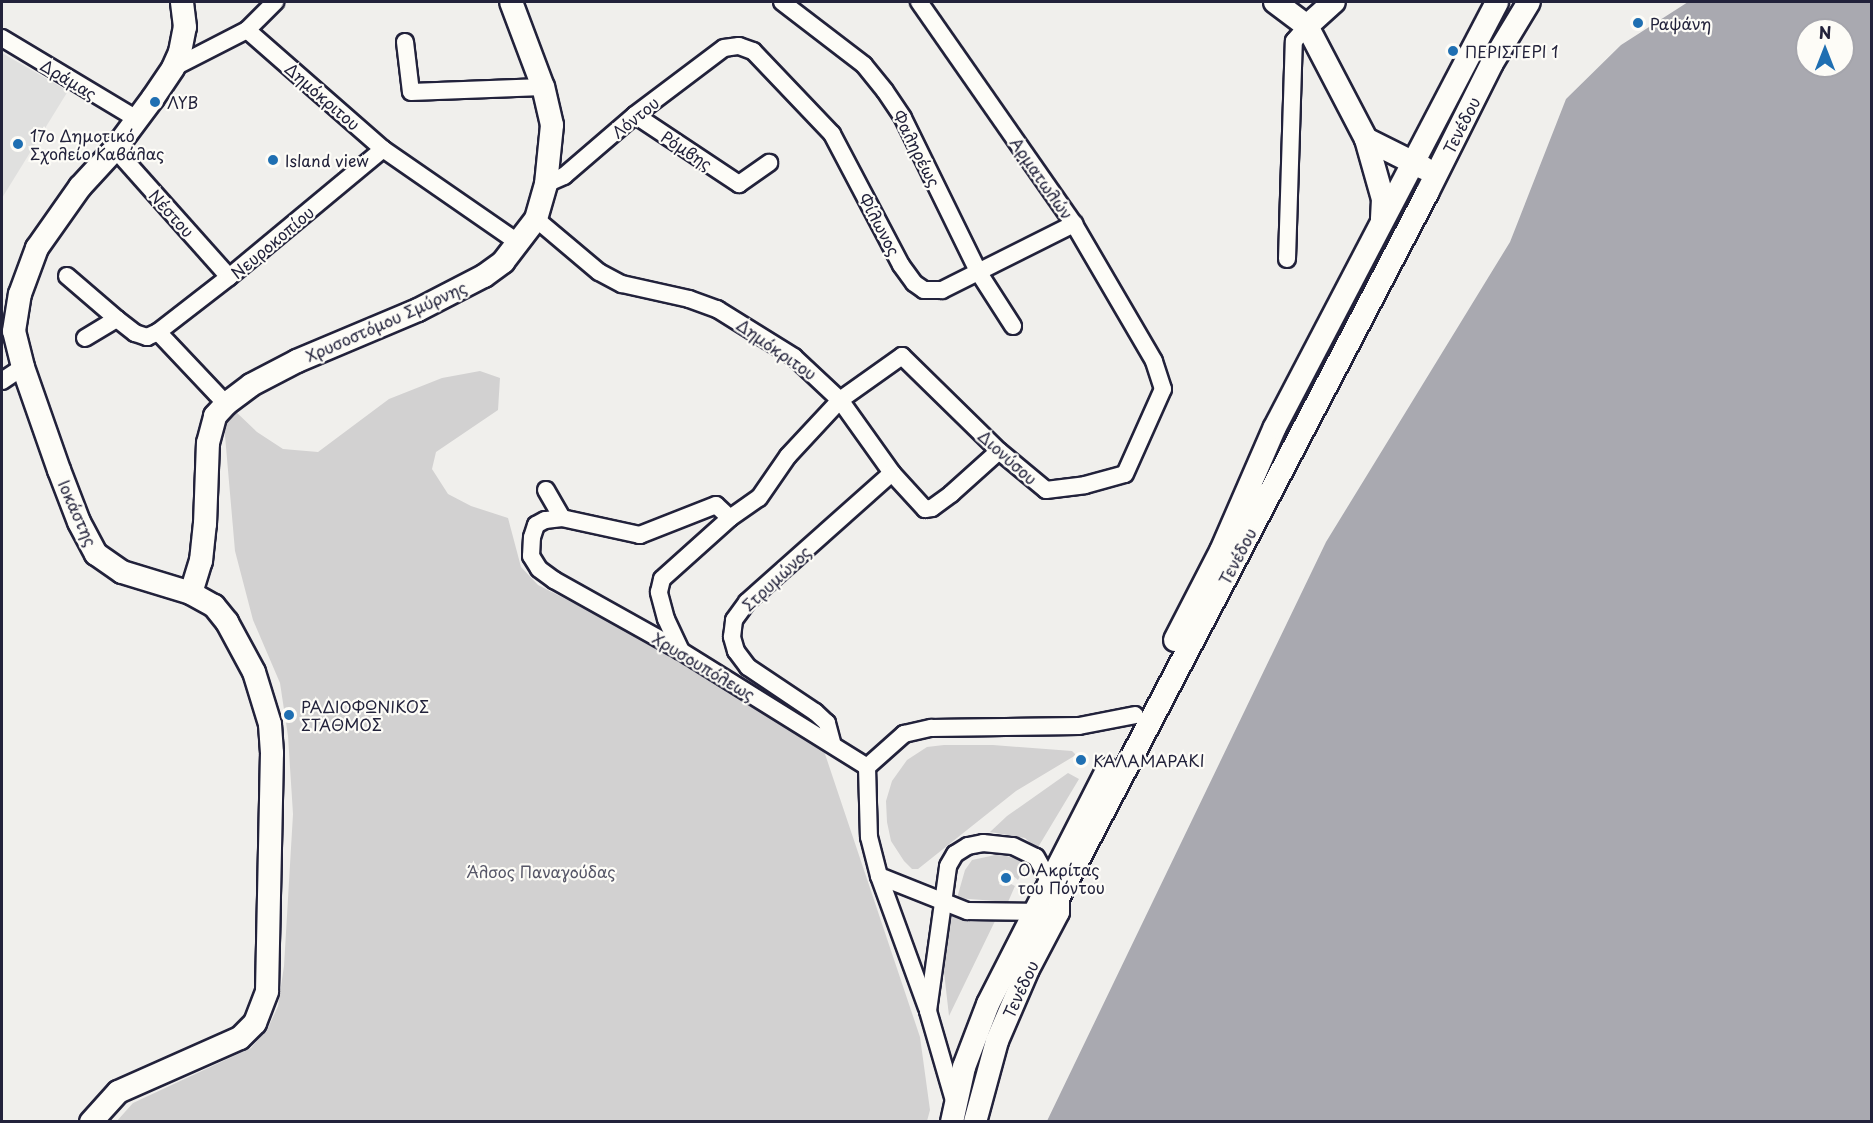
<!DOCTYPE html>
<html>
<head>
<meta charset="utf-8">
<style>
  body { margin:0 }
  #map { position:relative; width:1873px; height:1123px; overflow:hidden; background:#f0efec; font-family:"Playpen Sans",sans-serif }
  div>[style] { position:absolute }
  .built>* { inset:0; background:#e0e0df }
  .green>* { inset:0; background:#d2d1d1 }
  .water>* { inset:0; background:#a9a9b0 }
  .roads { filter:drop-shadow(2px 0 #22223b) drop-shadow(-2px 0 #22223b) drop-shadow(0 2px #22223b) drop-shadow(0 -2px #22223b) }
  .street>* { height:16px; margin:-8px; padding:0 8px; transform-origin:8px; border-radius:8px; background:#fdfcf7 }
  .secondary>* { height:22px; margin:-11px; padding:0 11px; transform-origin:11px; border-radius:11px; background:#fdfcf7 }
  .dots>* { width:16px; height:16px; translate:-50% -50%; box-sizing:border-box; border:3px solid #fdfcf7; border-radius:50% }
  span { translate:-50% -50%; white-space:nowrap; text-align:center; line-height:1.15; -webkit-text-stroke:4.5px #fdfcf7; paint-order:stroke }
  .poi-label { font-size:16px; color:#22223b }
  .left { translate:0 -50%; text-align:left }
  .street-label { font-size:16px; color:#22223b }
  .park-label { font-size:16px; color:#575768 }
  .frame { position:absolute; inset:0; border:3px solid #22223b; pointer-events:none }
  .north { position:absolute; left:1795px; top:18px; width:60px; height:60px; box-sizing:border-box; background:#fdfcf7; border:2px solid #a5a5ac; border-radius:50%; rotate:0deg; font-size:16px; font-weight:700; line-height:24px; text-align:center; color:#22223b }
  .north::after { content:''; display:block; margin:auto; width:21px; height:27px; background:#1f6fb2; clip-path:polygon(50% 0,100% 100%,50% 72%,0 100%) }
</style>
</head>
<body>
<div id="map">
  <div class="built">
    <i style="clip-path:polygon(2px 53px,68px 91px,2px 198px)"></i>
  </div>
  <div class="green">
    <i style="clip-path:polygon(480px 371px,500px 378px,498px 410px,436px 452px,432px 469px,448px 494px,471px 506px,508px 518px,521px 567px,538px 585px,613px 623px,822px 745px,920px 1037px,930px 1110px,927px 1121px,116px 1122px,133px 1103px,251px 1048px,268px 1028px,278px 1006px,284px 966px,293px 814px,288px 736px,280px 683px,253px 620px,235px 551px,224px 424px,234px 410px,257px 432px,283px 449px,318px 452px,389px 399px,442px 378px)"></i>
    <i style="clip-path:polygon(944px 745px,993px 745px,1072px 751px,1076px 755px,1016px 791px,918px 869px,912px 869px,904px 861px,891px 841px,887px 822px,886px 801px,892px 781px,907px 760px,927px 747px)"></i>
    <i style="clip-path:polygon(1068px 773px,1079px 779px,1037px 849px,1025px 838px,990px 832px,1007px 816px)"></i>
    <i style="clip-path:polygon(1000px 854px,1016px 859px,1026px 865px,1018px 880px,1005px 869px,999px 884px,1003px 886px,1009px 883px,1015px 886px,1008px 902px,957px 898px,965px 870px,972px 860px)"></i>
    <i style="clip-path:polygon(946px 911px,971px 921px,995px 921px,949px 1016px,944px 972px)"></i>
  </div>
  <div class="water">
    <i style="clip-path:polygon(evenodd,1688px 2px,1871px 2px,1871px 1121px,1047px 1121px,1326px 542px,1510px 242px,1566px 99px,1621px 45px,1688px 2px,1807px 30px,1843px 30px,1843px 66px,1807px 66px,1807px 30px)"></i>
  </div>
  <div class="roads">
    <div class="street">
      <i style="left:782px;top:2px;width:103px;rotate:37.5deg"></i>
      <i style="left:864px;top:65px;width:33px;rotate:51deg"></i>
      <i style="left:885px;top:91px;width:32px;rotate:56deg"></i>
      <i style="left:903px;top:118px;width:173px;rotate:63.9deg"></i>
      <i style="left:979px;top:273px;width:63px;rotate:57.3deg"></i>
      <i style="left:247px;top:30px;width:40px;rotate:-45deg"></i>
      <i style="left:2px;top:38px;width:157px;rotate:31deg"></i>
      <i style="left:405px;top:42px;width:50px;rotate:83.2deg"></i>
      <i style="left:411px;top:92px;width:132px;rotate:-2.2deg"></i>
      <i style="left:173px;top:68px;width:83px;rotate:-27.2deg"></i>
      <i style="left:247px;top:30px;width:181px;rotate:41.2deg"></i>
      <i style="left:383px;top:149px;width:165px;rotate:34.7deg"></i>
      <i style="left:635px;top:115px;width:125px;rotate:33.6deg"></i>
      <i style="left:739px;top:184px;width:37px;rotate:-35deg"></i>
      <i style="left:115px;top:149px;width:171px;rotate:48.3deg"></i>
      <i style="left:546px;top:184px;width:20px;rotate:-24deg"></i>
      <i style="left:564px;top:176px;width:94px;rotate:-40.7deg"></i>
      <i style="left:635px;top:115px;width:111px;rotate:-37deg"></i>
      <i style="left:724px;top:48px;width:15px;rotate:-8deg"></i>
      <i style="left:739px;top:46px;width:15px;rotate:20deg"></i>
      <i style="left:753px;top:51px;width:115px;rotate:46.4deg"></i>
      <i style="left:832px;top:134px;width:148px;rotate:62.2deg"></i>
      <i style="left:901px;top:265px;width:22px;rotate:54deg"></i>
      <i style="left:914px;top:283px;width:12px;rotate:35deg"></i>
      <i style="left:924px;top:290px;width:18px"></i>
      <i style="left:942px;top:290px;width:148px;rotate:-26.6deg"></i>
      <i style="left:536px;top:219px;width:82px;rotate:40.1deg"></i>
      <i style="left:599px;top:272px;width:26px;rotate:28deg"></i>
      <i style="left:622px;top:284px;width:69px;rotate:12.6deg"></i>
      <i style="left:689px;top:299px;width:30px;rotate:20deg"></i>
      <i style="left:717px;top:309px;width:91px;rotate:31.9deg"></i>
      <i style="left:794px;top:357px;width:63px;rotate:43.1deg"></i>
      <i style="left:840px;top:400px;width:90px;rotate:54.5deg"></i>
      <i style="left:892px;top:473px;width:49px;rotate:47.5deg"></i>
      <i style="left:925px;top:509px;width:7px;rotate:-8deg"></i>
      <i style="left:932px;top:508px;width:24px;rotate:-36deg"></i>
      <i style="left:951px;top:494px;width:64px;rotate:-41.9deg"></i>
      <i style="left:1287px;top:259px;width:218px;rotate:-88.2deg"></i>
      <i style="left:1294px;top:41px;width:20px;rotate:-49deg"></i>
      <i style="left:67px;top:276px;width:66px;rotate:40.7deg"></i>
      <i style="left:117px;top:319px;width:23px;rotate:38deg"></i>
      <i style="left:135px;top:333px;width:13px;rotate:18deg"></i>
      <i style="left:147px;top:337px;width:12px;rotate:-24deg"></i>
      <i style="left:158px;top:332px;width:90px;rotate:-37.8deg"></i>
      <i style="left:229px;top:277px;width:200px;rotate:-39.7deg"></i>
      <i style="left:158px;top:332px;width:99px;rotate:46.6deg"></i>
      <i style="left:85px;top:338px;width:37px;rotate:-31deg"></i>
      <i style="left:2px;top:381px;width:25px;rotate:-34deg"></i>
      <i style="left:546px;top:490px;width:32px;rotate:60deg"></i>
      <i style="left:730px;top:518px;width:19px;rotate:-137deg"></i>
      <i style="left:716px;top:505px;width:82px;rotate:158.5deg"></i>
      <i style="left:640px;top:535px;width:80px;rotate:-167.7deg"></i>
      <i style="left:562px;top:518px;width:17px;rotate:173deg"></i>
      <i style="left:545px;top:520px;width:10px;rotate:151deg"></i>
      <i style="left:536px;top:525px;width:13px;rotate:108deg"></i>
      <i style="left:532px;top:537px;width:19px;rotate:93deg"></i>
      <i style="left:531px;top:556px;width:15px;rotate:58deg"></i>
      <i style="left:539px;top:569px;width:19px;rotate:36deg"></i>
      <i style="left:554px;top:580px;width:145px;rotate:29.2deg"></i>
      <i style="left:681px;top:651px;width:219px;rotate:31.9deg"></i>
      <i style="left:681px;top:651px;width:35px;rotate:-115deg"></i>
      <i style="left:666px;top:619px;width:28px;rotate:-105deg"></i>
      <i style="left:659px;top:592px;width:13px;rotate:-77deg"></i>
      <i style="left:662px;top:579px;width:91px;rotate:-41.9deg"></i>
      <i style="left:730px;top:518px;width:35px;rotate:-35deg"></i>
      <i style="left:759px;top:498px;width:51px;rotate:-55.4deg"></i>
      <i style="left:788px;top:456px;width:76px;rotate:-47.1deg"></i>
      <i style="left:840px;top:400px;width:76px;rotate:-35.4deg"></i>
      <i style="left:902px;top:356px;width:136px;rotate:44.4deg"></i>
      <i style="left:999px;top:451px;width:61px;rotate:39.7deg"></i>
      <i style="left:1046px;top:490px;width:39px;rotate:-7deg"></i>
      <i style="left:1085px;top:485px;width:41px;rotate:-15.4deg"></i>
      <i style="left:1125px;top:474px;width:93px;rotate:-65.9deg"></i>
      <i style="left:1163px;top:389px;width:29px;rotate:-108deg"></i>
      <i style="left:1154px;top:361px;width:159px;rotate:-120.3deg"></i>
      <i style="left:1074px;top:224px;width:271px;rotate:-124.9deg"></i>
      <i style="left:832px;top:742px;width:20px;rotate:-105deg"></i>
      <i style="left:827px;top:723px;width:16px;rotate:-137deg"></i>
      <i style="left:815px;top:712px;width:81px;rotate:-146.1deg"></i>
      <i style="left:748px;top:667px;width:20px;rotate:-127deg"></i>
      <i style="left:736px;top:651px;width:15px;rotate:-106deg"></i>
      <i style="left:732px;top:637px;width:17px;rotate:-83deg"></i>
      <i style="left:734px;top:620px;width:22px;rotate:-54deg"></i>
      <i style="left:747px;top:602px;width:194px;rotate:-41.7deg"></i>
      <i style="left:867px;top:767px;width:50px;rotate:-41.7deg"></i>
      <i style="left:904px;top:734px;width:28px;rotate:-13deg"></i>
      <i style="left:931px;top:728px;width:148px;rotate:-0.8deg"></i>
      <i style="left:1079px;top:726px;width:57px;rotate:-11.1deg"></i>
      <i style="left:867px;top:767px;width:70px;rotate:88.4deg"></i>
      <i style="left:869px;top:837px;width:40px;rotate:75.6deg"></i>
      <i style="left:879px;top:876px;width:140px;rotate:70deg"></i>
      <i style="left:879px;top:876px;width:95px;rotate:21.7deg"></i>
      <i style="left:967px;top:911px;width:78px;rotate:0.7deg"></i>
      <i style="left:955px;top:1104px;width:97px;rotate:-106.2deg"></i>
      <i style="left:928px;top:1011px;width:146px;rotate:-82.1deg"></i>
      <i style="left:948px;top:866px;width:14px;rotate:-60deg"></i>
      <i style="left:955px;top:854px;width:15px;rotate:-32deg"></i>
      <i style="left:968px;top:846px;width:15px;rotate:-11deg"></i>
      <i style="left:983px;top:843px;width:30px;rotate:6deg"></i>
      <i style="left:1013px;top:846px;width:25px;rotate:26deg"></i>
      <i style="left:1036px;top:857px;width:37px;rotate:61deg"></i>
    </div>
    <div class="secondary">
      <i style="left:1275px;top:2px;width:40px;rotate:37deg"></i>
      <i style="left:1307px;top:26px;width:127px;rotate:62.4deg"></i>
      <i style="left:1366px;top:139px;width:62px;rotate:74.2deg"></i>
      <i style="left:1383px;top:199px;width:20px;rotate:93deg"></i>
      <i style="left:1307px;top:26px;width:36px;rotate:-42deg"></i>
      <i style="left:1366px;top:139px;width:65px;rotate:26.6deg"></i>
      <i style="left:191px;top:593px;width:34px;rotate:-73deg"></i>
      <i style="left:201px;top:561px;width:37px;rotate:-84deg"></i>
      <i style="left:205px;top:524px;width:81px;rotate:-87.9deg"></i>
      <i style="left:208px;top:443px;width:28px;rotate:-75deg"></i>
      <i style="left:215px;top:416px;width:16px;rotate:-47deg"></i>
      <i style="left:226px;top:404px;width:31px;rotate:-37deg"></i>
      <i style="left:251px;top:385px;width:52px;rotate:-27.6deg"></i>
      <i style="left:297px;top:361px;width:131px;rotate:-22.9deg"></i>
      <i style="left:418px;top:310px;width:74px;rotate:-27.3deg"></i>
      <i style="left:484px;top:276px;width:24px;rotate:-36deg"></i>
      <i style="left:503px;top:262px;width:54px;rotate:-52.5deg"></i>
      <i style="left:536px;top:219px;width:36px;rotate:-74deg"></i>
      <i style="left:546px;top:184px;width:59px;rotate:-84.2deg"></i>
      <i style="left:552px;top:125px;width:39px;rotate:-103deg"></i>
      <i style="left:543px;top:87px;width:91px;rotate:-110.6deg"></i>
      <i style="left:1175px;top:640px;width:100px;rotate:-62.7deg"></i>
      <i style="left:1221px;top:551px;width:135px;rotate:-66.5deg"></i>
      <i style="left:1275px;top:427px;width:479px;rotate:-62.4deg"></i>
      <i style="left:91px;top:1122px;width:40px;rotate:-48deg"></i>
      <i style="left:118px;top:1092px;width:133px;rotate:-23.9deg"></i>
      <i style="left:240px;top:1038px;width:21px;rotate:-45deg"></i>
      <i style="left:255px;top:1023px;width:34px;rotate:-69deg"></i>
      <i style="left:267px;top:991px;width:238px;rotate:-88.8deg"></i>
      <i style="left:272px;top:753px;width:29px;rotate:-94deg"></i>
      <i style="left:270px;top:724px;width:54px;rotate:-107.1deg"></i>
      <i style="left:254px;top:672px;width:57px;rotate:-118.4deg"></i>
      <i style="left:227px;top:622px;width:21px;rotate:-129deg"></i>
      <i style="left:214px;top:606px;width:26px;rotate:-151deg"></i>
      <i style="left:191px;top:593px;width:72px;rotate:-163.1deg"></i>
      <i style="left:122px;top:572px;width:32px;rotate:-145deg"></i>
      <i style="left:96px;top:554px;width:36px;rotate:-118deg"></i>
      <i style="left:79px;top:522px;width:56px;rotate:-111deg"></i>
      <i style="left:59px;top:470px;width:109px;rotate:-109.3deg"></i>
      <i style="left:23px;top:367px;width:37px;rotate:-104deg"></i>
      <i style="left:14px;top:331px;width:37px;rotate:-81deg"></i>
      <i style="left:20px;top:294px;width:49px;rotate:-69.7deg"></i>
      <i style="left:37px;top:248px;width:75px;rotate:-54.8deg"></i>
      <i style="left:80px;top:187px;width:52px;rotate:-47.4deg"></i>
      <i style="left:115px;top:149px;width:64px;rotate:-53.3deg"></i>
      <i style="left:153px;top:98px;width:36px;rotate:-56deg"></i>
      <i style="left:173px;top:68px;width:17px;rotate:-66deg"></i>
      <i style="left:180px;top:52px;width:25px;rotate:-79deg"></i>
      <i style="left:185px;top:27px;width:25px;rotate:-97deg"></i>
      <i style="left:952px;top:1122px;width:56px;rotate:-77.7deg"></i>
      <i style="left:964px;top:1067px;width:67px;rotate:-69.1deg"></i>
      <i style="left:988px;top:1004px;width:263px;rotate:-63deg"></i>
      <i style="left:975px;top:1122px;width:84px;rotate:-74.8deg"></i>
      <i style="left:997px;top:1041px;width:78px;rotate:-66.7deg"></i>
      <i style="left:1028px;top:969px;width:64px;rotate:-62.2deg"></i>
      <i style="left:1058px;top:912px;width:14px;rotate:-90deg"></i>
      <i style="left:1058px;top:898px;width:796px;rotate:-62.37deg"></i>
      <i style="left:1427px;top:193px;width:145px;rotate:-63.4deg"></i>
      <i style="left:1492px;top:63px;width:71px;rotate:-58.8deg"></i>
    </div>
  </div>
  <div class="dots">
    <i style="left:1638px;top:23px;background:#1f6fb2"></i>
    <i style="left:1453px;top:51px;background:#1f6fb2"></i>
    <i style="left:155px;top:102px;background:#1f6fb2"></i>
    <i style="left:18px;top:144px;background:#1f6fb2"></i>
    <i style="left:273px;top:160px;background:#1f6fb2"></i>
    <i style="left:289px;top:715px;background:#1f6fb2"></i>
    <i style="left:1081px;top:760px;background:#1f6fb2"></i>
    <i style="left:1006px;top:878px;background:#1f6fb2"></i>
  </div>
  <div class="poi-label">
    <span class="left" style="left:1650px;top:23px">Ραψάνη</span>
    <span class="left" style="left:1465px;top:51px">ΠΕΡΙΣΤΕΡΙ 1</span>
    <span class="left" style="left:167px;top:102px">ΛΥΒ</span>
    <span class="left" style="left:30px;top:144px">17ο Δημοτικό<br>Σχολείο Καβάλας</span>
    <span class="left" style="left:285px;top:160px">Island view</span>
    <span class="left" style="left:301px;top:715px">ΡΑΔΙΟΦΩΝΙΚΟΣ<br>ΣΤΑΘΜΟΣ</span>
    <span class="left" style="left:1093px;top:760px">ΚΑΛΑΜΑΡΑΚΙ</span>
    <span class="left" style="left:1018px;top:878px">Ο Ακρίτας<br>του Πόντου</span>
  </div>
  <div class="street-label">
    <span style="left:69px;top:79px;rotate:31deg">Δράμας</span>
    <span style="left:323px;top:96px;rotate:41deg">Δημόκριτου</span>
    <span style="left:635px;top:117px;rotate:-39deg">Λόντου</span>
    <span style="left:1461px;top:125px;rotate:-63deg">Τενέδου</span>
    <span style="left:917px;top:148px;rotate:63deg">Φαληρέως</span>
    <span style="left:687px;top:150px;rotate:33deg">Ρόμβης</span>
    <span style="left:1042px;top:178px;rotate:55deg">Αρματωλών</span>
    <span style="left:172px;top:213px;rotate:48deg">Νέστου</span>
    <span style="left:880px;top:224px;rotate:62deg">Φίλωνος</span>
    <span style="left:272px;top:242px;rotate:-40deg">Νευροκοπίου</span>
    <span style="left:386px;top:321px;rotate:-24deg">Χρυσοστόμου Σμύρνης</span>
    <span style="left:777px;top:349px;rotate:35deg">Δημόκριτου</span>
    <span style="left:1008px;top:457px;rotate:42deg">Διονύσου</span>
    <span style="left:78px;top:513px;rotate:66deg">Ιοκάστης</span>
    <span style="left:1237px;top:556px;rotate:-62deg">Τενέδου</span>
    <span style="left:776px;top:578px;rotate:-43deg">Στρυμώνος</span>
    <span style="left:704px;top:666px;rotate:31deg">Χρυσουπόλεως</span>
    <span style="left:1020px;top:989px;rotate:-65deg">Τενέδου</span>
  </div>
  <div class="park-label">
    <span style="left:541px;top:871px">Άλσος Παναγούδας</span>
  </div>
  <div class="frame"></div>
  <div class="north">N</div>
</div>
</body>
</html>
